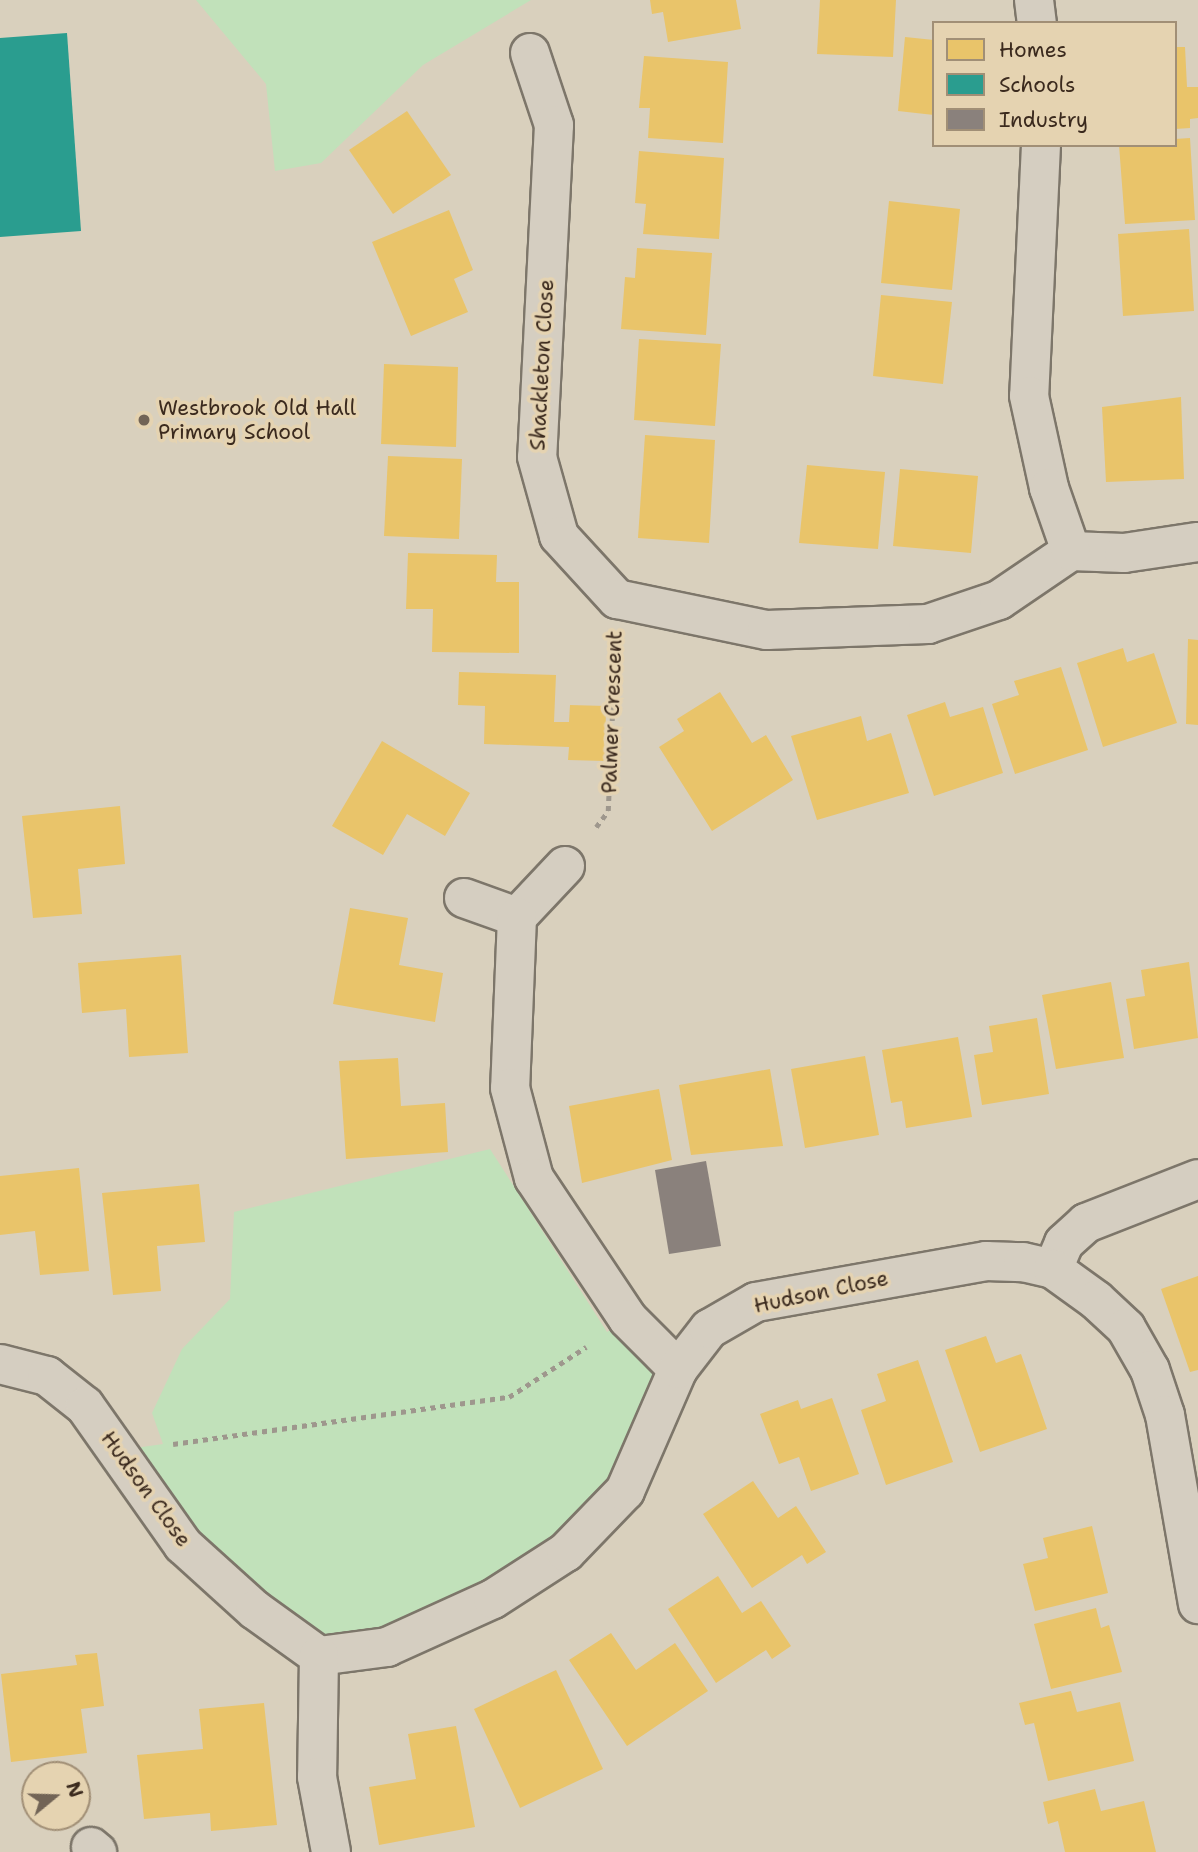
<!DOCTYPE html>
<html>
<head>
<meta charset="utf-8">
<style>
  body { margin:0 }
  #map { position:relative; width:1198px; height:1852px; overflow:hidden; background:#d9d0bd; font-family:"Shantell Sans",sans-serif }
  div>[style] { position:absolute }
  .green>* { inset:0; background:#c1e1ba }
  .homes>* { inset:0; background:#e9c46a }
  .schools>* { inset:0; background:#2a9d8f }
  .industry>* { inset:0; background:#8a817c }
  .path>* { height:4.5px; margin-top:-2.25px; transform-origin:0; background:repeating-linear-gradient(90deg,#9e978d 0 5px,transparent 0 10px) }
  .roads { filter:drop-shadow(2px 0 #7d766a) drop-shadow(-2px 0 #7d766a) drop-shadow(0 2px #7d766a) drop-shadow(0 -2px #7d766a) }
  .street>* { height:38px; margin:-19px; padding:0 19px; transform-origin:19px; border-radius:19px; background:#d5cec1 }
  .dots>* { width:19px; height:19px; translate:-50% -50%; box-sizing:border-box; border:4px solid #e5d3b1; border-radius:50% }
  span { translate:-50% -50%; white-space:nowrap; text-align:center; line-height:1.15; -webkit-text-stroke:7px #e5d3b1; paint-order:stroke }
  .street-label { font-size:21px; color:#3b2a1e }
  .poi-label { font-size:21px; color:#3b2a1e }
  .left { translate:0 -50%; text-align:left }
  .legend { position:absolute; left:932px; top:21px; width:245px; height:126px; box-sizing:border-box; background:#e5d3b1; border:2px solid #a18f76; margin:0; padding:9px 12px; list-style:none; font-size:21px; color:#3b2a1e }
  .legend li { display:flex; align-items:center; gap:14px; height:35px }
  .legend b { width:35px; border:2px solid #a18f76 }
  .north { position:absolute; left:21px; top:1761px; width:70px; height:70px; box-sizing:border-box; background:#e5d3b1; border:2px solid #a18f76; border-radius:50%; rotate:71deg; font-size:19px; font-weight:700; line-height:28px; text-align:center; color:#3b2a1e }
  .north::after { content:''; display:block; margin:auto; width:24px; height:32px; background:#726456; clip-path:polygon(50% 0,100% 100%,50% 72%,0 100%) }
</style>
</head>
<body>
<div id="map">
  <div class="green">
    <i style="clip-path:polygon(196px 0,531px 0,423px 65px,321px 163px,275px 171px,266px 84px)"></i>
    <i style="clip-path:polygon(490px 1149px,607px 1332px,628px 1319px,678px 1369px,566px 1552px,319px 1656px,183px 1545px,121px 1450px,163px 1444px,152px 1413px,182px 1349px,230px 1299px,234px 1212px)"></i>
  </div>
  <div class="homes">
    <i style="clip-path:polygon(650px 0,736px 0,741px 29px,668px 42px,663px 12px,652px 14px)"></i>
    <i style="clip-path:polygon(820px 0,896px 0,893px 57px,817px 54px)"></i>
    <i style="clip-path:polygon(905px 37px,934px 40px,934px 115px,898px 111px)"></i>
    <i style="clip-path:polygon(1175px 47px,1185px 47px,1187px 87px,1198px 87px,1198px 118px,1190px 119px,1190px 128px,1175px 129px)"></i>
    <i style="clip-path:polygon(644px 56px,728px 62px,723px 143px,648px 138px,650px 108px,639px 108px)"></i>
    <i style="clip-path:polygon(407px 111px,451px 175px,393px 214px,349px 150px)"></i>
    <i style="clip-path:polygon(1190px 138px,1195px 220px,1125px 224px,1119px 145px,1175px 145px,1175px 139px)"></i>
    <i style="clip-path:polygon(639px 151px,724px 158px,719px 239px,643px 234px,646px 204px,635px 203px)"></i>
    <i style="clip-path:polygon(889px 201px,960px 209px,952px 290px,881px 283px)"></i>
    <i style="clip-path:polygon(449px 210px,473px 270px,454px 279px,468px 312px,411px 336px,372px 242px)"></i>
    <i style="clip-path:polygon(1189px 229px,1194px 311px,1123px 316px,1118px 234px)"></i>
    <i style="clip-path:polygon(637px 248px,712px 253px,706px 335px,621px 329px,625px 277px,635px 278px)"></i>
    <i style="clip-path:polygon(881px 295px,952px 302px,943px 384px,873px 376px)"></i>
    <i style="clip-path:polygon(639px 339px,721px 344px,715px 426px,634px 420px)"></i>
    <i style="clip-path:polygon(384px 364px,458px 367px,456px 447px,381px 444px)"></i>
    <i style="clip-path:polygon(1181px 397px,1184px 479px,1106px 482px,1102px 407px)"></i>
    <i style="clip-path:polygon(645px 435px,715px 440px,709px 543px,638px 538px)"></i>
    <i style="clip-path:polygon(388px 456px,462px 459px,459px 539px,384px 536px)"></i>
    <i style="clip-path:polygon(807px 465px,885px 472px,878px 549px,799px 543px)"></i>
    <i style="clip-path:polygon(900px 469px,978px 476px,971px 553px,893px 546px)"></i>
    <i style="clip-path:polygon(408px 553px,497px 555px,496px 582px,519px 582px,519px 653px,432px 652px,433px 609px,406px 609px)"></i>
    <i style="clip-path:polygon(1188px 639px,1198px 640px,1198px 725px,1186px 724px)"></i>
    <i style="clip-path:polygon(1123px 648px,1127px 662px,1154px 653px,1177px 723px,1103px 747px,1077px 663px)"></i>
    <i style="clip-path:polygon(1061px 667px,1088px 750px,1015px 774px,992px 704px,1019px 695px,1014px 681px)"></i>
    <i style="clip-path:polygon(459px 672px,556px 675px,554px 722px,569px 722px,570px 705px,606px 706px,605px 761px,568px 760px,569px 747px,484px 744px,485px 706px,458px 705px)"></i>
    <i style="clip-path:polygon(720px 692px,752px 743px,766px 735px,793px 780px,712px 831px,659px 747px,684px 731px,677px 719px)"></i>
    <i style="clip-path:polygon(945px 702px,950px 717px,983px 707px,1003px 773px,934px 796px,907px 715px)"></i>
    <i style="clip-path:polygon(861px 716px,867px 741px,891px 733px,909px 793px,817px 820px,791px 736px)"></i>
    <i style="clip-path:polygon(382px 741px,470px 793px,445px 836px,407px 814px,383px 855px,332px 826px)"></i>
    <i style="clip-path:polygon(120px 806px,125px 864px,78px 869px,82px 914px,33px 918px,22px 816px)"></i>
    <i style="clip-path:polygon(350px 908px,408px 918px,399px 965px,443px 973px,435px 1022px,333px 1004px)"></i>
    <i style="clip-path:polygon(181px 955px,188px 1053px,129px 1057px,126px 1009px,82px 1013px,78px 963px)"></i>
    <i style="clip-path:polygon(1189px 962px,1198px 1038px,1134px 1049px,1126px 999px,1145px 996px,1141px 970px)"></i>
    <i style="clip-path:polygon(1111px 982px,1124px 1058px,1056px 1069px,1042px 995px)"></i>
    <i style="clip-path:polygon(1037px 1018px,1049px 1094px,982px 1105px,974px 1055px,993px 1052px,989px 1026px)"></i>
    <i style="clip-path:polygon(958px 1037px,972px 1117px,906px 1128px,902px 1101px,891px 1103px,882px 1050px)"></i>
    <i style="clip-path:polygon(865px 1056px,879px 1135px,805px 1148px,791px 1069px)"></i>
    <i style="clip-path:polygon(398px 1058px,401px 1106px,445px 1103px,448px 1152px,346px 1159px,339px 1061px)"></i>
    <i style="clip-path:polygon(770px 1069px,783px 1146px,691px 1155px,679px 1085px)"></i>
    <i style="clip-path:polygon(659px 1089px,672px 1160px,582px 1183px,569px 1106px)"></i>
    <i style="clip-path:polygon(79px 1168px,89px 1271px,40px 1275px,35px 1231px,0 1235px,0 1176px)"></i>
    <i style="clip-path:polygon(199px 1184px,205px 1242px,157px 1246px,161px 1291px,113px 1295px,102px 1193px)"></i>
    <i style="clip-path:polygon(1198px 1276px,1198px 1370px,1190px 1372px,1161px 1289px)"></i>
    <i style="clip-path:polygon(986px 1336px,996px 1363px,1021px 1354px,1047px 1429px,980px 1452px,945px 1350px)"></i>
    <i style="clip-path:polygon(918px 1360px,953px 1462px,886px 1485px,861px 1410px,886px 1401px,877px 1374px)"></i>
    <i style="clip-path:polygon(832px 1398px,859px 1474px,811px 1491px,799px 1457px,779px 1464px,760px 1414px,798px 1400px,801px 1409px)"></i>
    <i style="clip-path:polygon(753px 1481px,778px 1518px,796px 1506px,826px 1552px,807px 1564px,802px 1555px,752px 1588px,703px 1514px)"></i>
    <i style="clip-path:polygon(1092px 1526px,1108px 1593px,1035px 1611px,1023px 1564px,1048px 1558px,1043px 1538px)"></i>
    <i style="clip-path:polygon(718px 1576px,742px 1613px,761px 1601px,791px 1646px,772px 1659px,766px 1650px,716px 1683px,668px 1609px)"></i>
    <i style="clip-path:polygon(1096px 1608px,1101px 1628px,1109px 1625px,1122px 1672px,1051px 1689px,1034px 1624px)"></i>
    <i style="clip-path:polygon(611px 1633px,636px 1670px,675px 1643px,708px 1691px,627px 1746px,569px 1660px)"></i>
    <i style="clip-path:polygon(97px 1653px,104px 1706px,81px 1709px,87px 1753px,11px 1762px,1px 1674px,77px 1665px,75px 1655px)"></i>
    <i style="clip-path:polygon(556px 1670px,603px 1769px,520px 1808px,474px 1709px)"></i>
    <i style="clip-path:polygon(1071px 1691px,1077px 1712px,1120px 1702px,1134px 1761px,1048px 1781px,1034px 1723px,1025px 1725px,1019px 1703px)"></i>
    <i style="clip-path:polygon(264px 1703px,277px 1825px,211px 1831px,210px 1813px,144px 1819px,137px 1755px,203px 1749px,199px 1709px)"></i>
    <i style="clip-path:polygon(456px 1726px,475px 1827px,379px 1845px,369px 1787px,416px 1779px,408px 1734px)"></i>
    <i style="clip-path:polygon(1095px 1789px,1101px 1811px,1144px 1801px,1156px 1852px,1065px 1852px,1058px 1821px,1048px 1824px,1043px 1802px)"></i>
  </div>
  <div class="schools">
    <i style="clip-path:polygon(67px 33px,81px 231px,0 237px,0 38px)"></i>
  </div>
  <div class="industry">
    <i style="clip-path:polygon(706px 1161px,721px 1246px,669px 1254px,655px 1170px)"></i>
  </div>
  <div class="path">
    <i style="left:596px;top:827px;width:20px;rotate:-53deg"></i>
    <i style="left:608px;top:811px;width:163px;rotate:-87.5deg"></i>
    <i style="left:173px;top:1444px;width:339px;rotate:-8deg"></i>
    <i style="left:509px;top:1397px;width:92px;rotate:-33deg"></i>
  </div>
  <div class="roads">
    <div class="street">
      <i style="left:1034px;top:0;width:23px;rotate:83deg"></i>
      <i style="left:530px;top:53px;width:76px;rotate:71.6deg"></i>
      <i style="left:554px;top:125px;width:332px;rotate:92.9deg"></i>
      <i style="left:537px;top:457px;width:82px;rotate:74.4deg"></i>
      <i style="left:559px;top:536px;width:86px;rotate:47.4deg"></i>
      <i style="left:617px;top:599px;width:153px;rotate:11.7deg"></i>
      <i style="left:767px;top:630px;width:161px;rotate:-2.1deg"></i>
      <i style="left:928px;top:624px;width:75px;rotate:-18.7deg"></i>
      <i style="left:999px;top:600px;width:87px;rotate:-34.2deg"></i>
      <i style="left:1071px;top:551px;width:53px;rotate:2.2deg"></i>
      <i style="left:1124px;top:553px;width:75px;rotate:-8.5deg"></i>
      <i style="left:1041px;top:145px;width:251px;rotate:92.7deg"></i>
      <i style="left:1029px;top:396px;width:94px;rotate:77.7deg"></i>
      <i style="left:1049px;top:488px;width:67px;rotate:70.8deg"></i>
      <i style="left:464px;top:898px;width:56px;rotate:19.7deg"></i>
      <i style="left:517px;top:917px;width:70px;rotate:-46.7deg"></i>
      <i style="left:517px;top:917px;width:171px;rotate:92.3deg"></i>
      <i style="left:510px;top:1088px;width:93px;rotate:75.1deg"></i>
      <i style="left:534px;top:1178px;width:169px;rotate:56.3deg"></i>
      <i style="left:628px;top:1319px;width:71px;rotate:45deg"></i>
      <i style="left:1053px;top:1269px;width:28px;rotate:-67deg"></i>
      <i style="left:1064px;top:1243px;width:30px;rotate:-42deg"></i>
      <i style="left:1086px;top:1223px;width:120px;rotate:-21.4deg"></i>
      <i style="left:0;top:1364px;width:49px;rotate:14.3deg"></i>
      <i style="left:47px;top:1376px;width:48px;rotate:38.3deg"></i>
      <i style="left:85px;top:1406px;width:170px;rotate:54.8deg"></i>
      <i style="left:183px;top:1545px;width:97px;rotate:42.1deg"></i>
      <i style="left:255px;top:1610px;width:79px;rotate:35.7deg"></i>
      <i style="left:319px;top:1656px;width:69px;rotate:-7.5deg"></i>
      <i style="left:387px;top:1647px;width:116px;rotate:-24.4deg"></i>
      <i style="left:493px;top:1599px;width:87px;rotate:-32.8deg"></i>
      <i style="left:566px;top:1552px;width:85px;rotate:-46deg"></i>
      <i style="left:625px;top:1491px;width:133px;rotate:-66.5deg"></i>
      <i style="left:678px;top:1369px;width:51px;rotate:-52.2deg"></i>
      <i style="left:709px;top:1329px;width:54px;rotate:-29.9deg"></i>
      <i style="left:756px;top:1302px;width:234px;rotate:-10.1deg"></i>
      <i style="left:986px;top:1261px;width:37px;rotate:2deg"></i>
      <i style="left:1023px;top:1262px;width:31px;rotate:13deg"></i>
      <i style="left:1053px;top:1269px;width:53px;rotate:35.8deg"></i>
      <i style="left:1096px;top:1300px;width:41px;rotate:43deg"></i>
      <i style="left:1126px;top:1328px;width:48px;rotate:60.3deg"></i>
      <i style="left:1150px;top:1370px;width:47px;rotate:71.6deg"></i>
      <i style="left:1165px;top:1415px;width:192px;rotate:80.1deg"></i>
      <i style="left:319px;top:1656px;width:121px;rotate:90.9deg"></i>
      <i style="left:317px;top:1777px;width:76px;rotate:79.4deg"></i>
      <i style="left:91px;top:1847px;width:8px;rotate:40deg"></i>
    </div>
  </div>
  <div class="dots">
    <i style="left:144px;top:420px;background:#726456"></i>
  </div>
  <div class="street-label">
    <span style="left:542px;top:365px;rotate:-87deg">Shackleton Close</span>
    <span style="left:612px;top:712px;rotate:-88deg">Palmer Crescent</span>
    <span style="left:821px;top:1292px;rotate:-12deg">Hudson Close</span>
    <span style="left:146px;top:1489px;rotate:54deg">Hudson Close</span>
  </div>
  <div class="poi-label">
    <span class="left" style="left:158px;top:420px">Westbrook Old Hall<br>Primary School</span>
  </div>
  <ul class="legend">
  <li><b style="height:19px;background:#e9c46a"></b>Homes</li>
  <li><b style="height:19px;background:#2a9d8f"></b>Schools</li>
  <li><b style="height:19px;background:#8a817c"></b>Industry</li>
  </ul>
  <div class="north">N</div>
</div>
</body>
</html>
